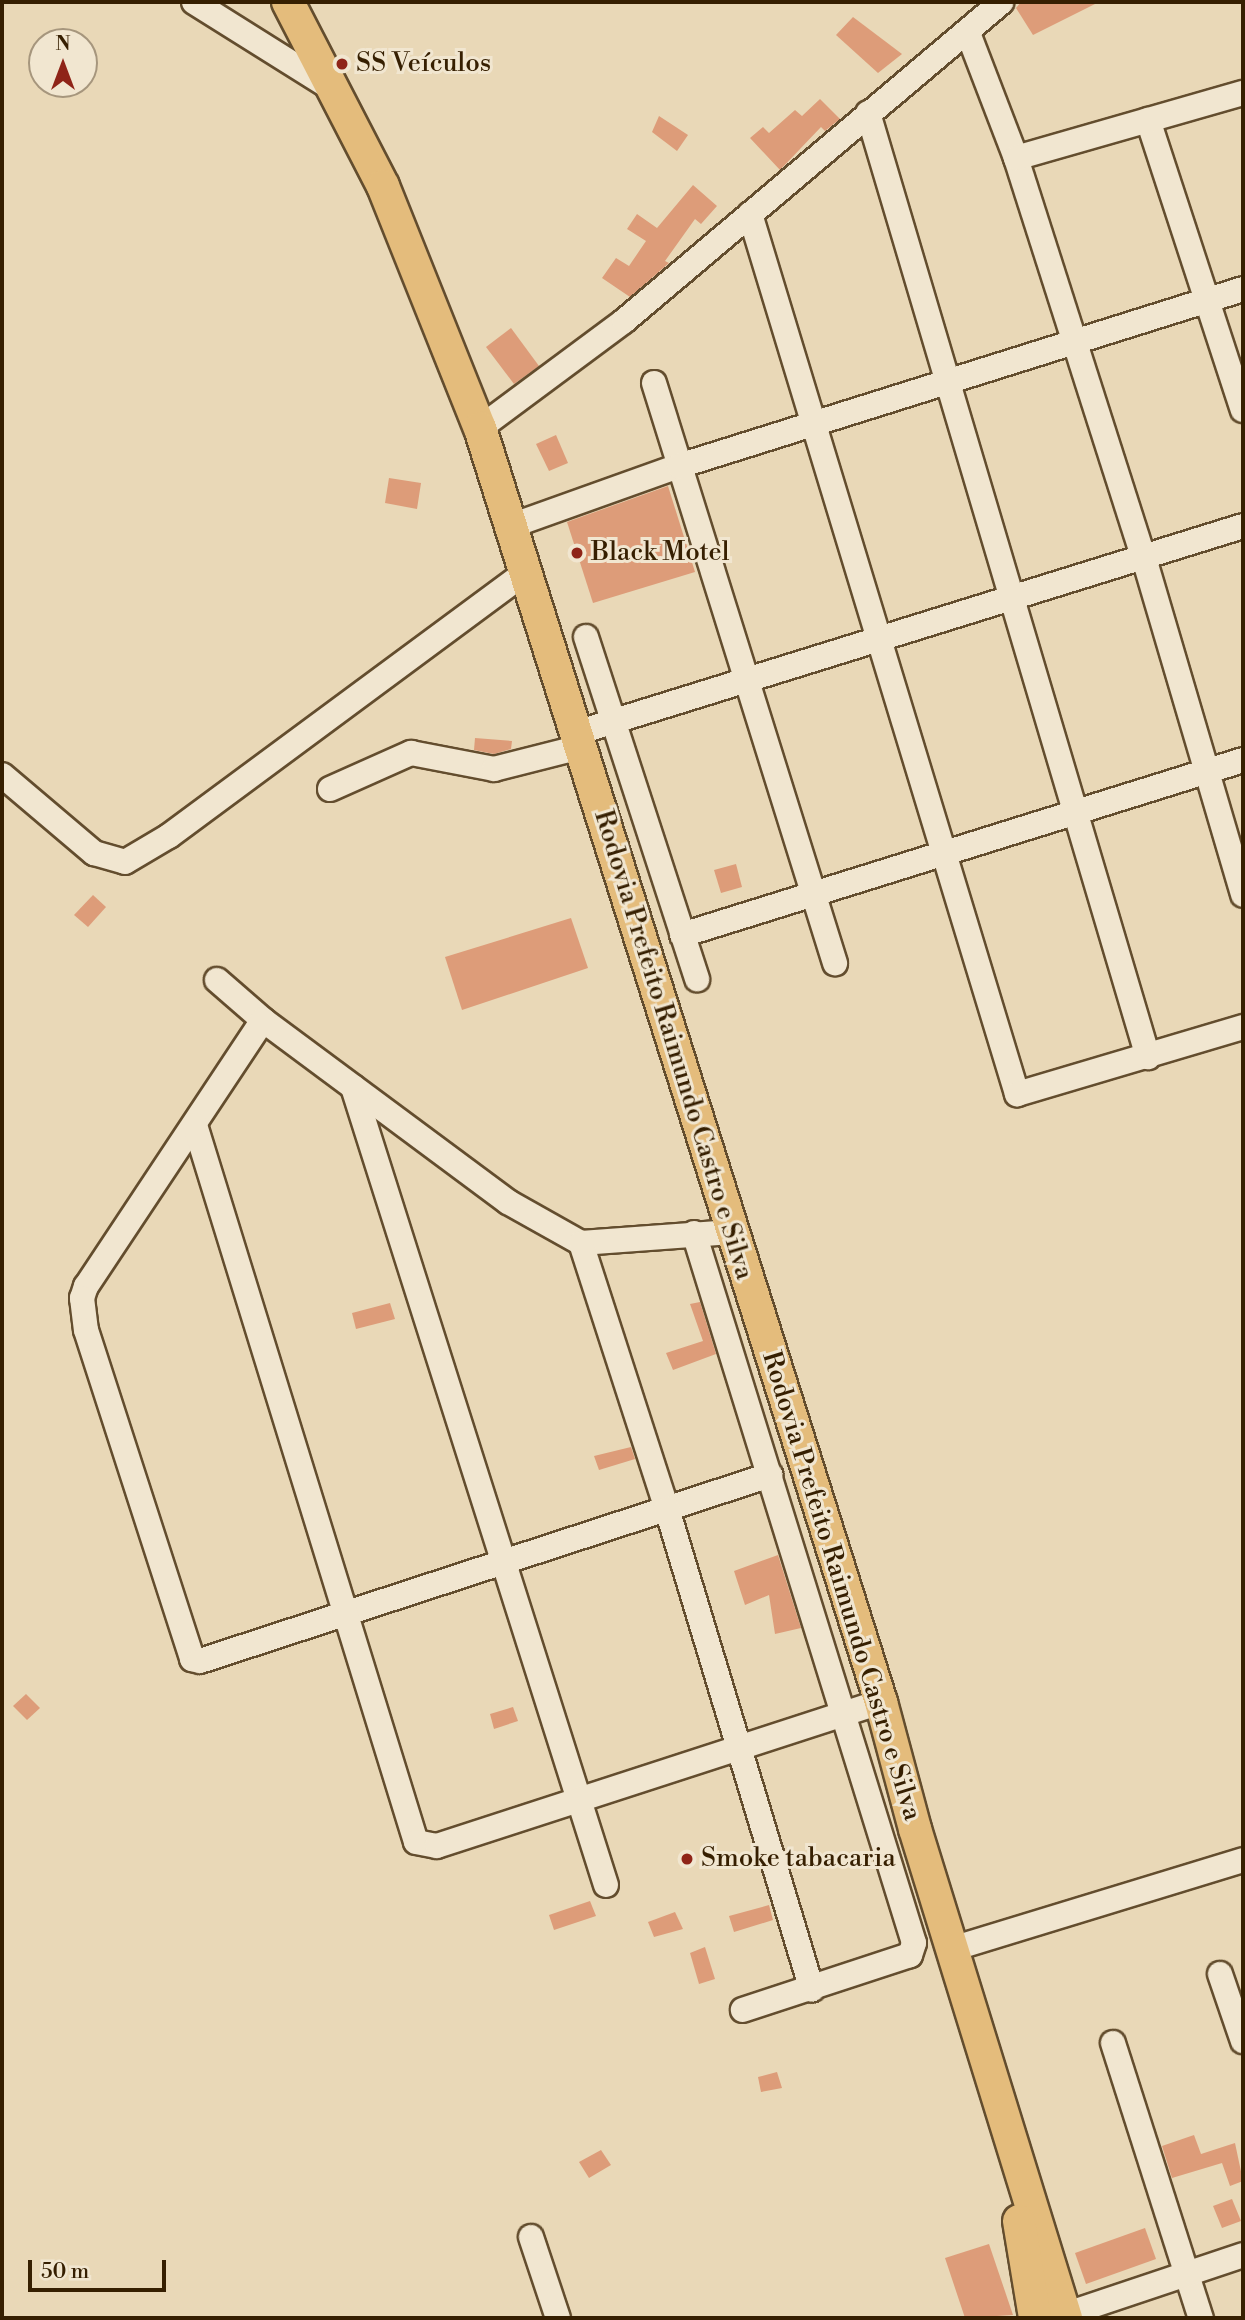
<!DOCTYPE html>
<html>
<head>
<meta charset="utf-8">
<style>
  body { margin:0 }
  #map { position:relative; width:1245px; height:2320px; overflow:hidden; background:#e9d8b7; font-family:"Libre Bodoni",serif }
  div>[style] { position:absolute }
  .building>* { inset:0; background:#dd9c79 }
  .roads { filter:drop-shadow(2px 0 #634d2e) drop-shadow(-2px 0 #634d2e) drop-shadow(0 2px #634d2e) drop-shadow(0 -2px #634d2e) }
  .minor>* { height:24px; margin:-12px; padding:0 12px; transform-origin:12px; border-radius:12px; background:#f1e6d0 }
  .major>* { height:32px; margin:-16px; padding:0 16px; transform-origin:16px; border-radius:16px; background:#e4bc7c }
  .dots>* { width:19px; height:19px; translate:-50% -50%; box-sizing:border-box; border:4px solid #f1e6d0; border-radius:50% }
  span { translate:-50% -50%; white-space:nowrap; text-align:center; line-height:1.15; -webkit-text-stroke:6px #f1e6d0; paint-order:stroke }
  .poi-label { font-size:26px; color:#361f01 }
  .left { translate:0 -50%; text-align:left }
  .street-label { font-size:26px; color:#361f01 }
  .frame { position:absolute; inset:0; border:4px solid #361f01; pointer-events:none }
  .north { position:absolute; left:28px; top:28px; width:70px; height:70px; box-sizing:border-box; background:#f1e6d0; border:2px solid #a6967d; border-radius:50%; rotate:0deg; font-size:19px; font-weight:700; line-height:28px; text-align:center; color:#361f01 }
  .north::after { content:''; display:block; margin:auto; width:24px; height:32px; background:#8f2418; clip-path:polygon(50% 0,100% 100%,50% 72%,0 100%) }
  .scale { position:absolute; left:28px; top:2260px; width:138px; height:32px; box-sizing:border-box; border:4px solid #361f01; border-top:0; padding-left:9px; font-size:21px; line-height:24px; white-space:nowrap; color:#361f01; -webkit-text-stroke:5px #f1e6d0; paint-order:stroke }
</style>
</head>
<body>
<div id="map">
  <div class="building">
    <i style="clip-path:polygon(1021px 2px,1099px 2px,1033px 35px,1016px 8px)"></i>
    <i style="clip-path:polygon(853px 17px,902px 54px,878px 73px,836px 35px)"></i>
    <i style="clip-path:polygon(820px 99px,840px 119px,825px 131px,821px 127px,780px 170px,750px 138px,763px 127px,769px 133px,795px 110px,802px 116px)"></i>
    <i style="clip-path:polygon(659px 116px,688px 135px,677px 151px,652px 132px)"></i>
    <i style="clip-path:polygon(693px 185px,717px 206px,701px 224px,695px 219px,665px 261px,669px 263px,630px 297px,602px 278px,616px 258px,629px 266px,646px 241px,627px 229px,637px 214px,657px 228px)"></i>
    <i style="clip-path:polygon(511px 328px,539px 366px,514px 384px,486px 347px)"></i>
    <i style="clip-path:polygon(556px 435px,568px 463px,549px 471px,536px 444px)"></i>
    <i style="clip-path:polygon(389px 478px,421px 483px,417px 509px,385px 503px)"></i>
    <i style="clip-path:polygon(668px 486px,695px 572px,593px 603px,567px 522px)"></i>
    <i style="clip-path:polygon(475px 738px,512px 741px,511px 749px,494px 754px,474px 750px)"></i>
    <i style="clip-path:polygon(736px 864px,742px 887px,721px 893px,714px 870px)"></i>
    <i style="clip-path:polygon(93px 895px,106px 907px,88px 927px,74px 915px)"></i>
    <i style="clip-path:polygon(571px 918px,588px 968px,462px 1010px,445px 957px)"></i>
    <i style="clip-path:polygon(700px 1302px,716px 1354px,673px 1370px,666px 1353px,703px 1341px,690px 1304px)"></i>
    <i style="clip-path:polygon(390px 1303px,395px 1319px,356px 1329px,352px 1313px)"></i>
    <i style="clip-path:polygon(631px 1447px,635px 1459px,599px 1470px,594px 1456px)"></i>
    <i style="clip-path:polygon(778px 1555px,801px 1628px,775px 1634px,769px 1595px,745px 1605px,734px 1571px)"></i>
    <i style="clip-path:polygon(26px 1694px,40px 1708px,27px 1720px,13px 1706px)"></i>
    <i style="clip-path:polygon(513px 1707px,518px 1721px,494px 1729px,490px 1714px)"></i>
    <i style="clip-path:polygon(590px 1901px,596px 1916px,554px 1930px,549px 1915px)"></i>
    <i style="clip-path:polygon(769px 1905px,773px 1920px,734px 1932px,729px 1916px)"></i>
    <i style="clip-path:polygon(675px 1912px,683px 1929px,654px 1937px,648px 1922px)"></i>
    <i style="clip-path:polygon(705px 1947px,715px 1979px,699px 1984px,690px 1953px)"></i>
    <i style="clip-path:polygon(777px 2072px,782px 2088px,761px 2092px,758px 2077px)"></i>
    <i style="clip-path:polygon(1194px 2135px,1201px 2154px,1235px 2143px,1243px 2181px,1230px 2186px,1222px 2163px,1172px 2178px,1162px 2146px)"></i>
    <i style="clip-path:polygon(601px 2150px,611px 2165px,589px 2178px,579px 2162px)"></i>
    <i style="clip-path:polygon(1232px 2199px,1241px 2221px,1222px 2228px,1213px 2206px)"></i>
    <i style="clip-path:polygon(1145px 2228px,1156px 2259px,1086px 2284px,1075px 2253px)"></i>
    <i style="clip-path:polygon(989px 2244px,1013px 2315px,965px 2318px,945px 2258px)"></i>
  </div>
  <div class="roads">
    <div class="minor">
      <i style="left:194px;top:2px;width:162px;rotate:32.1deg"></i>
      <i style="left:968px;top:33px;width:134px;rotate:69deg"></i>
      <i style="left:1016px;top:158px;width:420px;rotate:72.3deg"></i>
      <i style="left:1144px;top:558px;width:351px;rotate:73.6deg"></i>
      <i style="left:868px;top:113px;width:985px;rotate:73.48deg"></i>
      <i style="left:1148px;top:120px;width:305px;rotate:71.9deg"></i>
      <i style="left:1016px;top:158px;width:236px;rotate:-16deg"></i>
      <i style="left:750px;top:214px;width:920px;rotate:73.12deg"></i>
      <i style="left:1017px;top:1094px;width:236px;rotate:-16.5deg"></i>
      <i style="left:654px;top:383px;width:608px;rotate:72.67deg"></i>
      <i style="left:480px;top:428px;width:179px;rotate:-36.6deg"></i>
      <i style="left:624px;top:321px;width:494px;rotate:-40.2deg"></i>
      <i style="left:511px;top:526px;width:178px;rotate:-19.7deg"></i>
      <i style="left:679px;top:466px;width:591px;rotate:-17.42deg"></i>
      <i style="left:586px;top:637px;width:360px;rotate:72deg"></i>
      <i style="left:576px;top:733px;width:698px;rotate:-17.24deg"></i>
      <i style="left:2px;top:775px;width:121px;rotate:40.3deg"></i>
      <i style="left:94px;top:853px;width:32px;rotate:16deg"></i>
      <i style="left:125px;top:862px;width:51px;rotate:-30.6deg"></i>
      <i style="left:169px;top:836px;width:440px;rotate:-36.5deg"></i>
      <i style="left:330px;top:789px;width:89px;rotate:-24deg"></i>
      <i style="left:411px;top:753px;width:85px;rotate:10.9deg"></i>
      <i style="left:494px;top:769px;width:90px;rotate:-14.2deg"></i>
      <i style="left:682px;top:935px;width:588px;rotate:-17.32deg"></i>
      <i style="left:217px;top:980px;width:61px;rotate:41deg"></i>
      <i style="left:263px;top:1020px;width:305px;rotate:36.6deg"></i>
      <i style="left:508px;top:1202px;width:84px;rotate:29.3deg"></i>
      <i style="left:581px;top:1243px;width:151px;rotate:-4.2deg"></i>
      <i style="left:263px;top:1020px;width:320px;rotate:123.6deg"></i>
      <i style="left:86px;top:1286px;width:13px;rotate:108deg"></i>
      <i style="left:82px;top:1298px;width:32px;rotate:83deg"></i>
      <i style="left:86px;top:1330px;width:346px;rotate:72.1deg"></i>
      <i style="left:192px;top:1659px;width:8px;rotate:14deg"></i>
      <i style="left:200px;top:1661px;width:600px;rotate:-18.07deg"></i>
      <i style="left:353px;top:1087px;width:837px;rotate:72.41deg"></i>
      <i style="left:195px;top:1125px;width:750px;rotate:72.87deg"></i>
      <i style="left:416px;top:1842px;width:21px;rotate:11deg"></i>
      <i style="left:437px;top:1846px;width:467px;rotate:-18deg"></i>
      <i style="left:694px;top:1233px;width:743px;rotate:72.78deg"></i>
      <i style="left:914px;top:1943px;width:13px;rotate:108deg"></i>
      <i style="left:910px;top:1955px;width:176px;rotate:161.8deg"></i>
      <i style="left:581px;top:1243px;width:280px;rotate:72.1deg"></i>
      <i style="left:667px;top:1509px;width:502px;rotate:73.22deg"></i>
      <i style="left:952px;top:1949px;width:304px;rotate:-17deg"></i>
      <i style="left:1220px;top:1974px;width:71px;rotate:71.1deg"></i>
      <i style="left:1113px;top:2043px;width:289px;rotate:72.3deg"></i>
      <i style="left:531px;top:2237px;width:85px;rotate:71.6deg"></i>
      <i style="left:1055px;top:2318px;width:198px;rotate:-18.5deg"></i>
    </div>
    <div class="major">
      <i style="left:288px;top:2px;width:207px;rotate:62.7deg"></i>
      <i style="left:383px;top:186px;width:261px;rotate:68.2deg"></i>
      <i style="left:480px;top:428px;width:1336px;rotate:72.53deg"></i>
      <i style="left:881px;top:1702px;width:131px;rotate:75deg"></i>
      <i style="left:915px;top:1829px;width:512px;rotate:72.84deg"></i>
      <i style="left:1019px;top:2221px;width:98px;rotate:80.6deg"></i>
    </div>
  </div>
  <div class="dots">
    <i style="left:342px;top:64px;background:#8f2418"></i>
    <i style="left:577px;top:553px;background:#8f2418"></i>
    <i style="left:687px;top:1859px;background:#8f2418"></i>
  </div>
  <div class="poi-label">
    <span class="left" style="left:356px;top:64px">SS Veículos</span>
    <span class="left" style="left:591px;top:553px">Black Motel</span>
    <span class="left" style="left:701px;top:1859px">Smoke tabacaria</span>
  </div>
  <div class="street-label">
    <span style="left:673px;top:1045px;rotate:73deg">Rodovia Prefeito Raimundo Castro e Silva</span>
    <span style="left:841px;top:1586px;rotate:73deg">Rodovia Prefeito Raimundo Castro e Silva</span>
  </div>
  <div class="frame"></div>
  <div class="north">N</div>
  <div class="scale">50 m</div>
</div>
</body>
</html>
